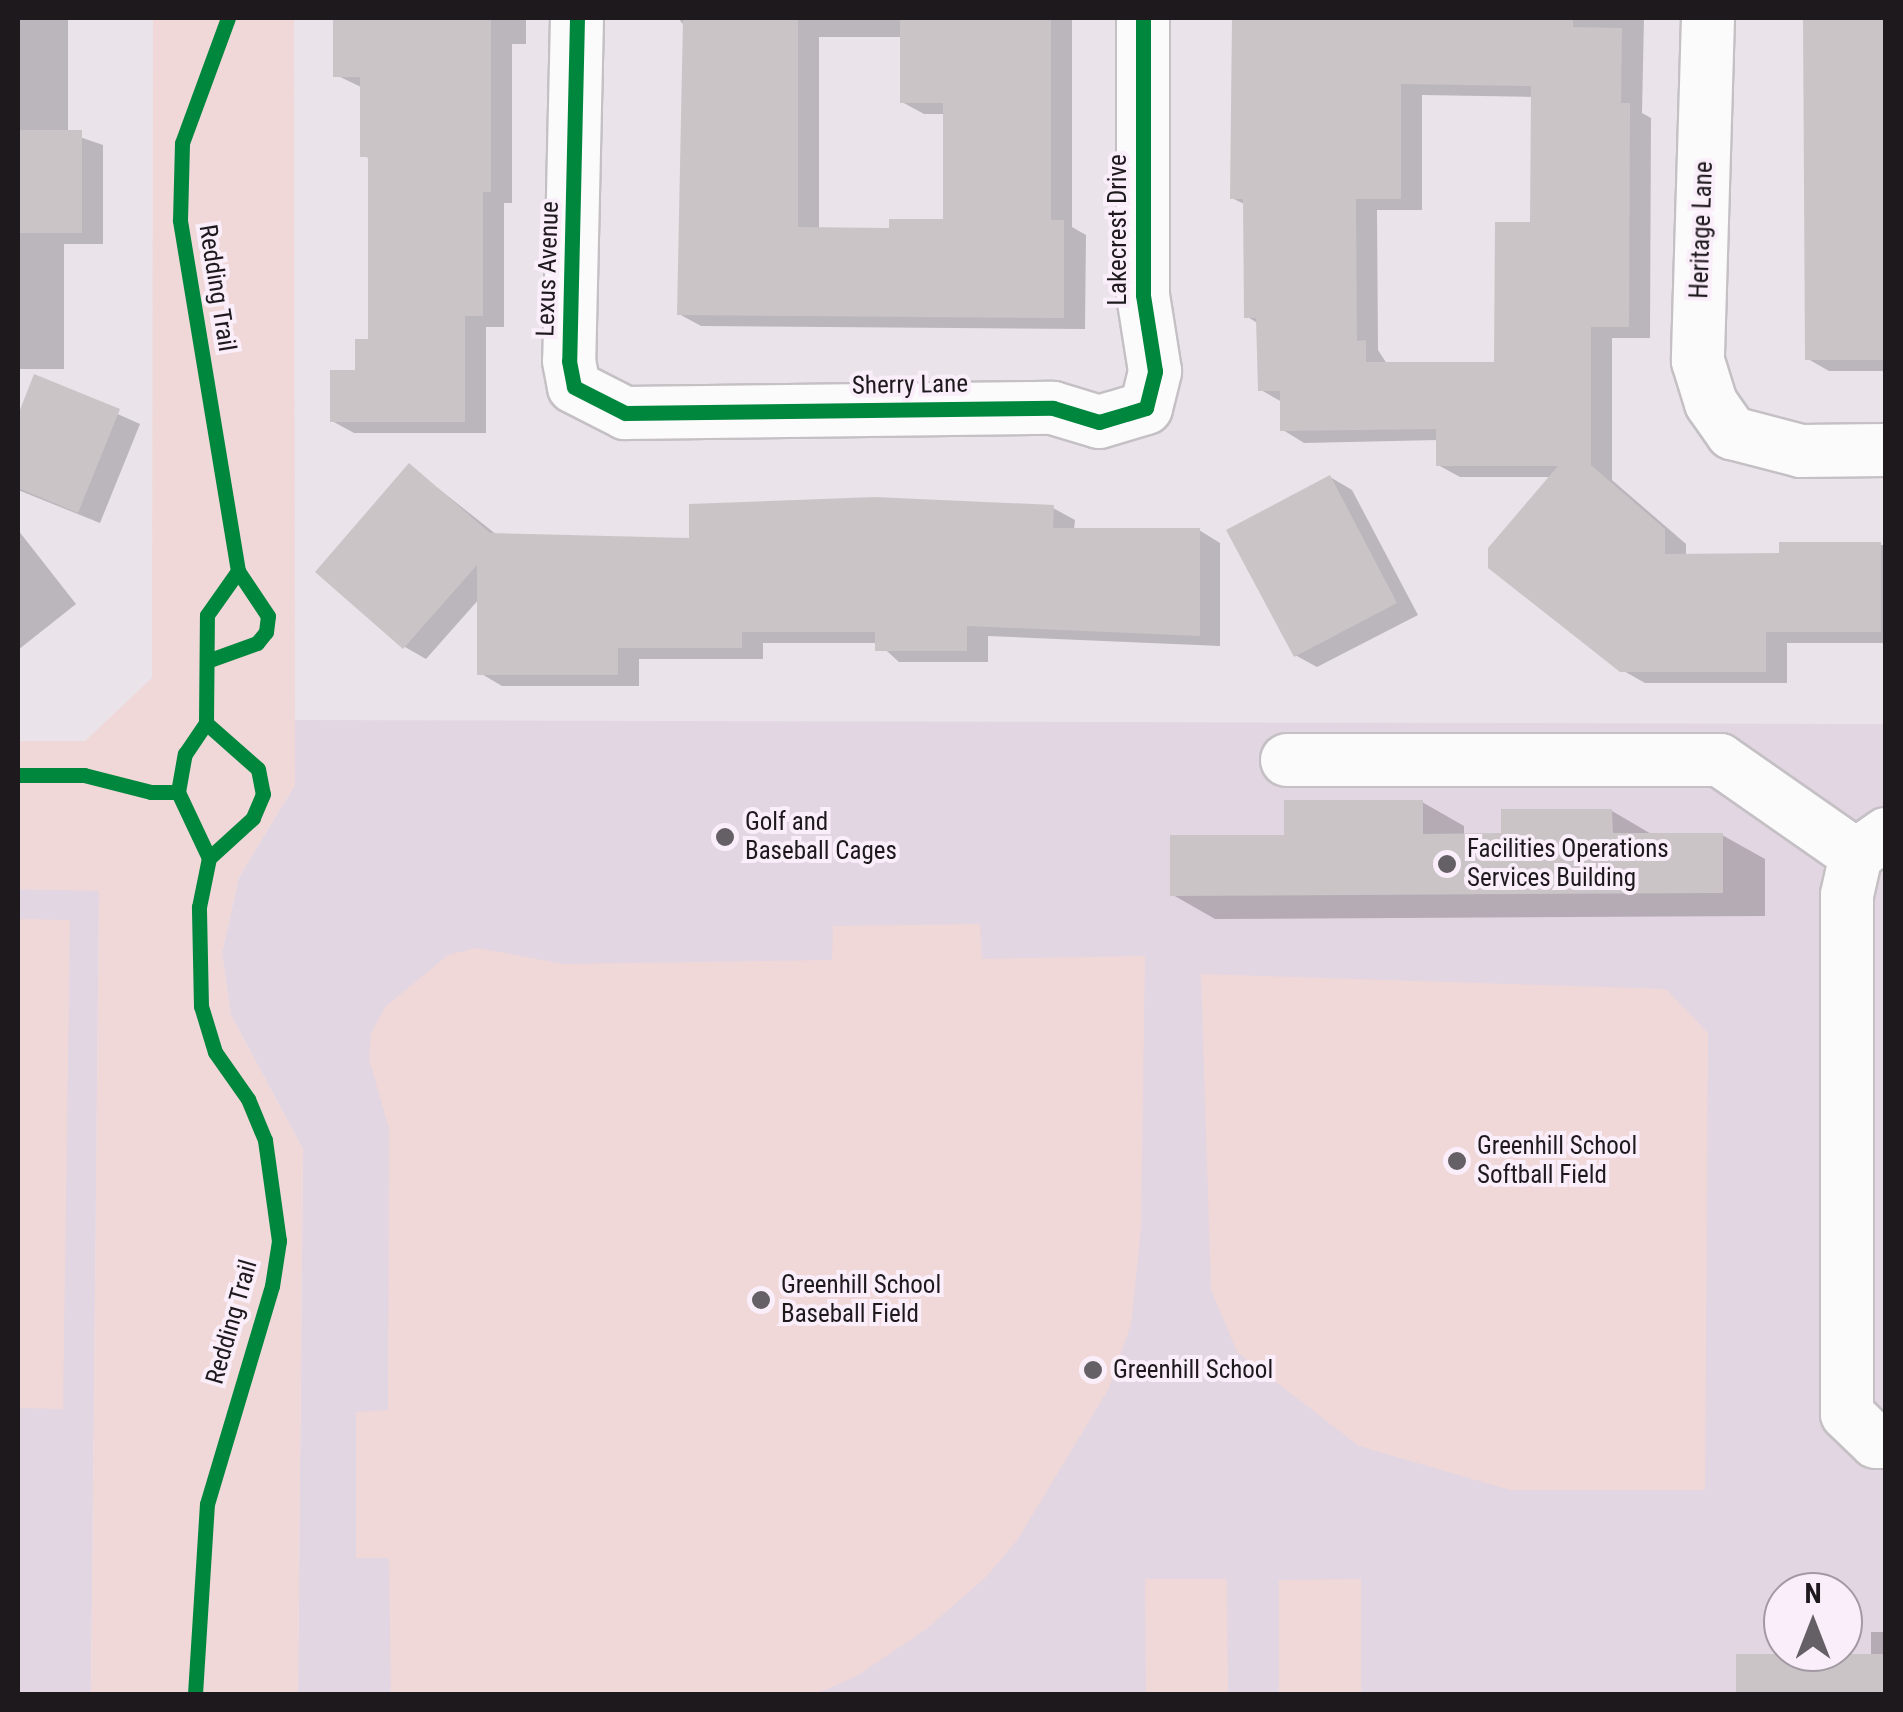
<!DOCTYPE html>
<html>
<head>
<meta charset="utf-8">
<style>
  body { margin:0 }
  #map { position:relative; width:1903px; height:1712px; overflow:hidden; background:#eae4ea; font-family:"Roboto Condensed",sans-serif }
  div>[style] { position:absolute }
  .built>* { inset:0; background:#e2d6e2 }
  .green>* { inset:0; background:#f0d7d8 }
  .shadow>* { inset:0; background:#0003 }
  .building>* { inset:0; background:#cac4c7 }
  .roads { filter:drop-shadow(2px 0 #c4c0c4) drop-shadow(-2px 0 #c4c0c4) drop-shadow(0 2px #c4c0c4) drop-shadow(0 -2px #c4c0c4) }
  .minor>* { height:52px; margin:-26px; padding:0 26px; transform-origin:26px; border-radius:26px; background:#fcfbfc }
  .cycleway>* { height:15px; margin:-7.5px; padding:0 7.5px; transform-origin:7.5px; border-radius:7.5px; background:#00873e }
  .dots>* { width:28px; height:28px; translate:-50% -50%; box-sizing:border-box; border:5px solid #faeefa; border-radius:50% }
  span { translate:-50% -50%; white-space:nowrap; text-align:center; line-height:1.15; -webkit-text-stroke:8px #faeefa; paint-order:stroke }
  .street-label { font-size:25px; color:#1d191d }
  .poi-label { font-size:25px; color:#1d191d }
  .left { translate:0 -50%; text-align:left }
  .frame { position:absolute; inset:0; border:20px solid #1d191d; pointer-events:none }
  .north { position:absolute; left:1763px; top:1572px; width:100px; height:100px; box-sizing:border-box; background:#faeefa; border:2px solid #a299a2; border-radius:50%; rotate:0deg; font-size:28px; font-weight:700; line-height:40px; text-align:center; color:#1d191d }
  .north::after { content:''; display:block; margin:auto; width:35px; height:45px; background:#656065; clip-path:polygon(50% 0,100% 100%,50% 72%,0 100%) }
</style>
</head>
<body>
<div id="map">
  <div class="built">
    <i style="clip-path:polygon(evenodd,294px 720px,1885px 724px,1885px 1694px,298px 1694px,303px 1149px,231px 1015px,222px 953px,239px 877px,295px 785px,294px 720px,1783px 1592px,1843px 1592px,1843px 1652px,1783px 1652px,1783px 1592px)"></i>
    <i style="clip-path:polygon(18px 889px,99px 890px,91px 1694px,18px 1694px)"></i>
  </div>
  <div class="green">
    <i style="clip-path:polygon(153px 18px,294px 18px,295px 785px,239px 877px,222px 953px,231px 1015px,303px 1149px,298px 1694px,91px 1694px,99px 891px,18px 889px,18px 741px,85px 741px,152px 678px)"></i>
    <i style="clip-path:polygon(18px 919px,70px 920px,63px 1409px,18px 1408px)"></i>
    <i style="clip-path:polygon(980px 924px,982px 959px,1145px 956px,1141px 1230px,1131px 1324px,1109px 1388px,1018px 1539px,986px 1577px,925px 1630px,857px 1676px,815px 1694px,391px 1694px,389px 1558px,356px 1558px,356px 1412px,388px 1410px,389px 1129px,369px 1059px,371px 1033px,386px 1006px,448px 955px,477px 948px,564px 964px,832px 960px,833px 926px)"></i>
    <i style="clip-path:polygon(1201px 974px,1666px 989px,1708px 1033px,1705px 1490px,1510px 1490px,1359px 1446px,1237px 1352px,1211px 1289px)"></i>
    <i style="clip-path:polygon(1145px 1579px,1227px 1579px,1228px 1694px,1146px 1694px)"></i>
    <i style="clip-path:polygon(1361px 1579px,1361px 1694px,1279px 1694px,1279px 1580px)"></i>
  </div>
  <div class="shadow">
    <i style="clip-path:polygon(18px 18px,68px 18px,68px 133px,103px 145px,103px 244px,64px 244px,64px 369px,18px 369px)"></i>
    <i style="clip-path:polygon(338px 18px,526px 18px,526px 44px,512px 44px,512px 203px,504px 203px,504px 327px,486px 327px,486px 433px,354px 433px,332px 421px,370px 341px,370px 159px,363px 155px,363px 88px,336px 75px)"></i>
    <i style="clip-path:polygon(evenodd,678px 18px,1072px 18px,1072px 227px,1086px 235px,1085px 329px,701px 326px,679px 314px,686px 28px,678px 18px,819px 37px,902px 37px,902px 102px,924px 114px,945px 114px,945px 222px,891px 230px,819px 230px,819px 37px)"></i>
    <i style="clip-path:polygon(evenodd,1238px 18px,1644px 18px,1642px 113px,1651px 118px,1650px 338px,1612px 338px,1612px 480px,1686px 544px,1686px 556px,1781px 555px,1781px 545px,1886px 545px,1886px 643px,1787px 643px,1787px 683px,1645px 683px,1622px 670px,1552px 477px,1460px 477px,1438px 465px,1438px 440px,1304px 443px,1283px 430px,1282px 402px,1261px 390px,1259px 324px,1246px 316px,1246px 205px,1232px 198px,1238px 18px,1422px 95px,1534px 97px,1533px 225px,1496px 364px,1387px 364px,1378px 350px,1377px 210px,1422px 210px,1422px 95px)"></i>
    <i style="clip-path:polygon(1806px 18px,1886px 18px,1886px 371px,1829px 371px,1808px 359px)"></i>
    <i style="clip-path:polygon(35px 377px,140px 424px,100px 523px,18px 490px,18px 421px)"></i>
    <i style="clip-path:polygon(410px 466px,497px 535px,691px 541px,1053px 508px,1075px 520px,1074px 530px,1199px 530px,1220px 543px,1220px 646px,988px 636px,988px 662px,899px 662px,878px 643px,763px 643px,763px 659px,639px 659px,639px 686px,502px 686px,480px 673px,480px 598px,426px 659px,405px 647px)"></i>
    <i style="clip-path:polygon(1330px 477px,1352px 490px,1418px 615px,1317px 667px,1295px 655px)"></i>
    <i style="clip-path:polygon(18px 530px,76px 604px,18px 650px)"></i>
    <i style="clip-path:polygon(1422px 802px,1464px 826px,1464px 836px,1504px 836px,1612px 811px,1653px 835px,1722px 835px,1765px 859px,1765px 916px,1215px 919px,1173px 895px,1287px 837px)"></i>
    <i style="clip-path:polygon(1871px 1632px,1886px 1632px,1886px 1694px,1739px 1694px,1739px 1657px,1871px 1657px)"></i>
  </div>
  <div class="building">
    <i style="clip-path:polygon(333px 18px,491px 18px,491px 192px,483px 192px,483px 316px,465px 316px,465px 422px,330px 422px,330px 370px,355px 370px,355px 339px,368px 339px,368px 157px,360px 157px,360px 77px,333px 77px)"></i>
    <i style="clip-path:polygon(683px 18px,798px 18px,798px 227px,889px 228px,889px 219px,943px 219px,943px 103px,900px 103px,900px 18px,1051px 18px,1051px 220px,1064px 220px,1064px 318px,677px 315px)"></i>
    <i style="clip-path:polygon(evenodd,1232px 18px,1573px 18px,1573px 27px,1622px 28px,1621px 103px,1630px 103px,1629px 327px,1591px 327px,1591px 465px,1665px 529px,1665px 554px,1779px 553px,1779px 542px,1881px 542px,1881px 632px,1766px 632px,1766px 672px,1620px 672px,1488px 568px,1488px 548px,1558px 466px,1436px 466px,1436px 429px,1280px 431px,1280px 391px,1258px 391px,1256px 318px,1244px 318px,1243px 199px,1230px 199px,1232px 18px,1401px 84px,1531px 86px,1530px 222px,1495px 222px,1494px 362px,1366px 362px,1366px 340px,1357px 341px,1356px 199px,1401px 199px,1401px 84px)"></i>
    <i style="clip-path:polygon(1803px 18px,1886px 18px,1886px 360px,1805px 360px)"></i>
    <i style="clip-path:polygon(18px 130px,82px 130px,82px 233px,18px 233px)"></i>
    <i style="clip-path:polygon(34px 374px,120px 409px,78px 513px,18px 488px,18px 415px)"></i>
    <i style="clip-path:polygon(409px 463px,490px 533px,689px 538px,689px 504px,875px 497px,1054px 505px,1053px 528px,1200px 528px,1200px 636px,967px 626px,967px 651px,875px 651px,875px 632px,742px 632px,742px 648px,618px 648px,618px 675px,477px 675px,477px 565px,403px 649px,315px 572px)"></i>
    <i style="clip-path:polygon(1330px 475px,1397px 603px,1294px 657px,1226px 530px)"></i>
    <i style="clip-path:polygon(1284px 800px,1423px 800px,1423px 834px,1501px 833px,1501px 809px,1612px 809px,1613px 833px,1723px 833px,1723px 893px,1170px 896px,1170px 835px,1284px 835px)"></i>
    <i style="clip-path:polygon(1736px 1654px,1886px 1654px,1886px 1694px,1736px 1694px)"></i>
  </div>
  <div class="roads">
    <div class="minor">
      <i style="left:577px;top:18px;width:343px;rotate:91.3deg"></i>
      <i style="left:569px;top:361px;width:26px;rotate:79deg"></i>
      <i style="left:574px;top:387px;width:57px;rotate:27deg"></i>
      <i style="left:625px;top:413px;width:428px;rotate:-0.7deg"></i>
      <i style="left:1053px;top:408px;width:48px;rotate:16.9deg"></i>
      <i style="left:1099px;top:422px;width:49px;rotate:-16.6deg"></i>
      <i style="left:1146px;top:408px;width:38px;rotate:-76deg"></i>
      <i style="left:1155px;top:371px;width:77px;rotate:-99deg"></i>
      <i style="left:1143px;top:295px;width:277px;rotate:-90deg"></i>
      <i style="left:1708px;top:18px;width:343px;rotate:91.7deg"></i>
      <i style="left:1698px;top:361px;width:44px;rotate:72.8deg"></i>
      <i style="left:1711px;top:403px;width:37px;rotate:55deg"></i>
      <i style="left:1732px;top:433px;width:71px;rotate:14.6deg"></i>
      <i style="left:1801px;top:451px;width:85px;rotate:-0.7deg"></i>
      <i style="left:1287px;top:760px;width:433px"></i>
      <i style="left:1720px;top:760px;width:166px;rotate:34.9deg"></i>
      <i style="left:1886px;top:834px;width:37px;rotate:145deg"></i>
      <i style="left:1856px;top:855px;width:41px;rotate:102.7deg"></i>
      <i style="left:1847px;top:895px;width:519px;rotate:90deg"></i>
      <i style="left:1847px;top:1414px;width:40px;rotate:44deg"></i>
      <i style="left:1876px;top:1442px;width:10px"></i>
    </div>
  </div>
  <div class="cycleway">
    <i style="left:577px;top:18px;width:343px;rotate:91.3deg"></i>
    <i style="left:569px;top:361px;width:26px;rotate:79deg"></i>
    <i style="left:574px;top:387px;width:57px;rotate:27deg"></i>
    <i style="left:625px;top:413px;width:428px;rotate:-0.7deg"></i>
    <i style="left:1053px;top:408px;width:48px;rotate:16.9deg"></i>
    <i style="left:1099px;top:422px;width:49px;rotate:-16.6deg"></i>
    <i style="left:1146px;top:408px;width:38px;rotate:-76deg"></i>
    <i style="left:1155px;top:371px;width:77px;rotate:-99deg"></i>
    <i style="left:1143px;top:295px;width:277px;rotate:-90deg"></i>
    <i style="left:207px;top:661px;width:53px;rotate:-19.8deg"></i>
    <i style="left:257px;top:643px;width:14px;rotate:-51deg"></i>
    <i style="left:266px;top:632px;width:16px;rotate:-83deg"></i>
    <i style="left:268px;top:616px;width:54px;rotate:-123.7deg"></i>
    <i style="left:206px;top:723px;width:69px;rotate:41.5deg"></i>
    <i style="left:258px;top:769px;width:25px;rotate:79deg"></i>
    <i style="left:263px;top:794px;width:26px;rotate:113deg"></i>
    <i style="left:253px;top:818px;width:59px;rotate:137.7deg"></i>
    <i style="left:18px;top:775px;width:66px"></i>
    <i style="left:84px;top:775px;width:69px;rotate:14.2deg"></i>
    <i style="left:151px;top:792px;width:27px"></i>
    <i style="left:195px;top:1694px;width:190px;rotate:-86.4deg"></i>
    <i style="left:207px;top:1504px;width:227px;rotate:-73.4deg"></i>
    <i style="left:272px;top:1286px;width:46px;rotate:-81.2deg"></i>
    <i style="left:279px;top:1241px;width:102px;rotate:-97.9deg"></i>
    <i style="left:265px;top:1140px;width:44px;rotate:-112.5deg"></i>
    <i style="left:248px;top:1099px;width:57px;rotate:-125.1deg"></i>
    <i style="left:215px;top:1052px;width:48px;rotate:-106.9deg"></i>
    <i style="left:201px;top:1006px;width:99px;rotate:-91.2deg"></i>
    <i style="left:199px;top:907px;width:50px;rotate:-78.5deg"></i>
    <i style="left:209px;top:858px;width:73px;rotate:-115.2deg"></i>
    <i style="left:178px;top:792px;width:39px;rotate:-80deg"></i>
    <i style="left:185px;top:754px;width:37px;rotate:-56deg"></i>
    <i style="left:206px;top:723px;width:108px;rotate:-89.5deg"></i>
    <i style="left:207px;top:615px;width:54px;rotate:-54.8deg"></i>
    <i style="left:238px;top:571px;width:356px;rotate:-99.4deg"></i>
    <i style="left:180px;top:220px;width:77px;rotate:-88.5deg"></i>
    <i style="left:182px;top:143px;width:133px;rotate:-69.8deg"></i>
  </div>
  <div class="dots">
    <i style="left:725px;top:837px;background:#656065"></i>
    <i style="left:1447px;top:864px;background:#656065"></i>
    <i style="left:1457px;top:1161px;background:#656065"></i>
    <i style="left:761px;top:1300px;background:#656065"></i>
    <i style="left:1093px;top:1370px;background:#656065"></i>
  </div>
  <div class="street-label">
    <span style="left:1118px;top:230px;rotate:-90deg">Lakecrest Drive</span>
    <span style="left:1702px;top:230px;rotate:-88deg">Heritage Lane</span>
    <span style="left:548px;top:269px;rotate:-88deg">Lexus Avenue</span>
    <span style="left:217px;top:288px;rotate:81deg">Redding Trail</span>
    <span style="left:910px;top:385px;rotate:-1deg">Sherry Lane</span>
    <span style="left:232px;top:1322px;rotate:-74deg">Redding Trail</span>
  </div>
  <div class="poi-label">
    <span class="left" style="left:745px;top:837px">Golf and<br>Baseball Cages</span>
    <span class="left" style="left:1467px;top:864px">Facilities Operations<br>Services Building</span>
    <span class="left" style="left:1477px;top:1161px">Greenhill School<br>Softball Field</span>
    <span class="left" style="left:781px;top:1300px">Greenhill School<br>Baseball Field</span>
    <span class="left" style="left:1113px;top:1370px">Greenhill School</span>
  </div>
  <div class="frame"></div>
  <div class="north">N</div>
</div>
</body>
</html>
